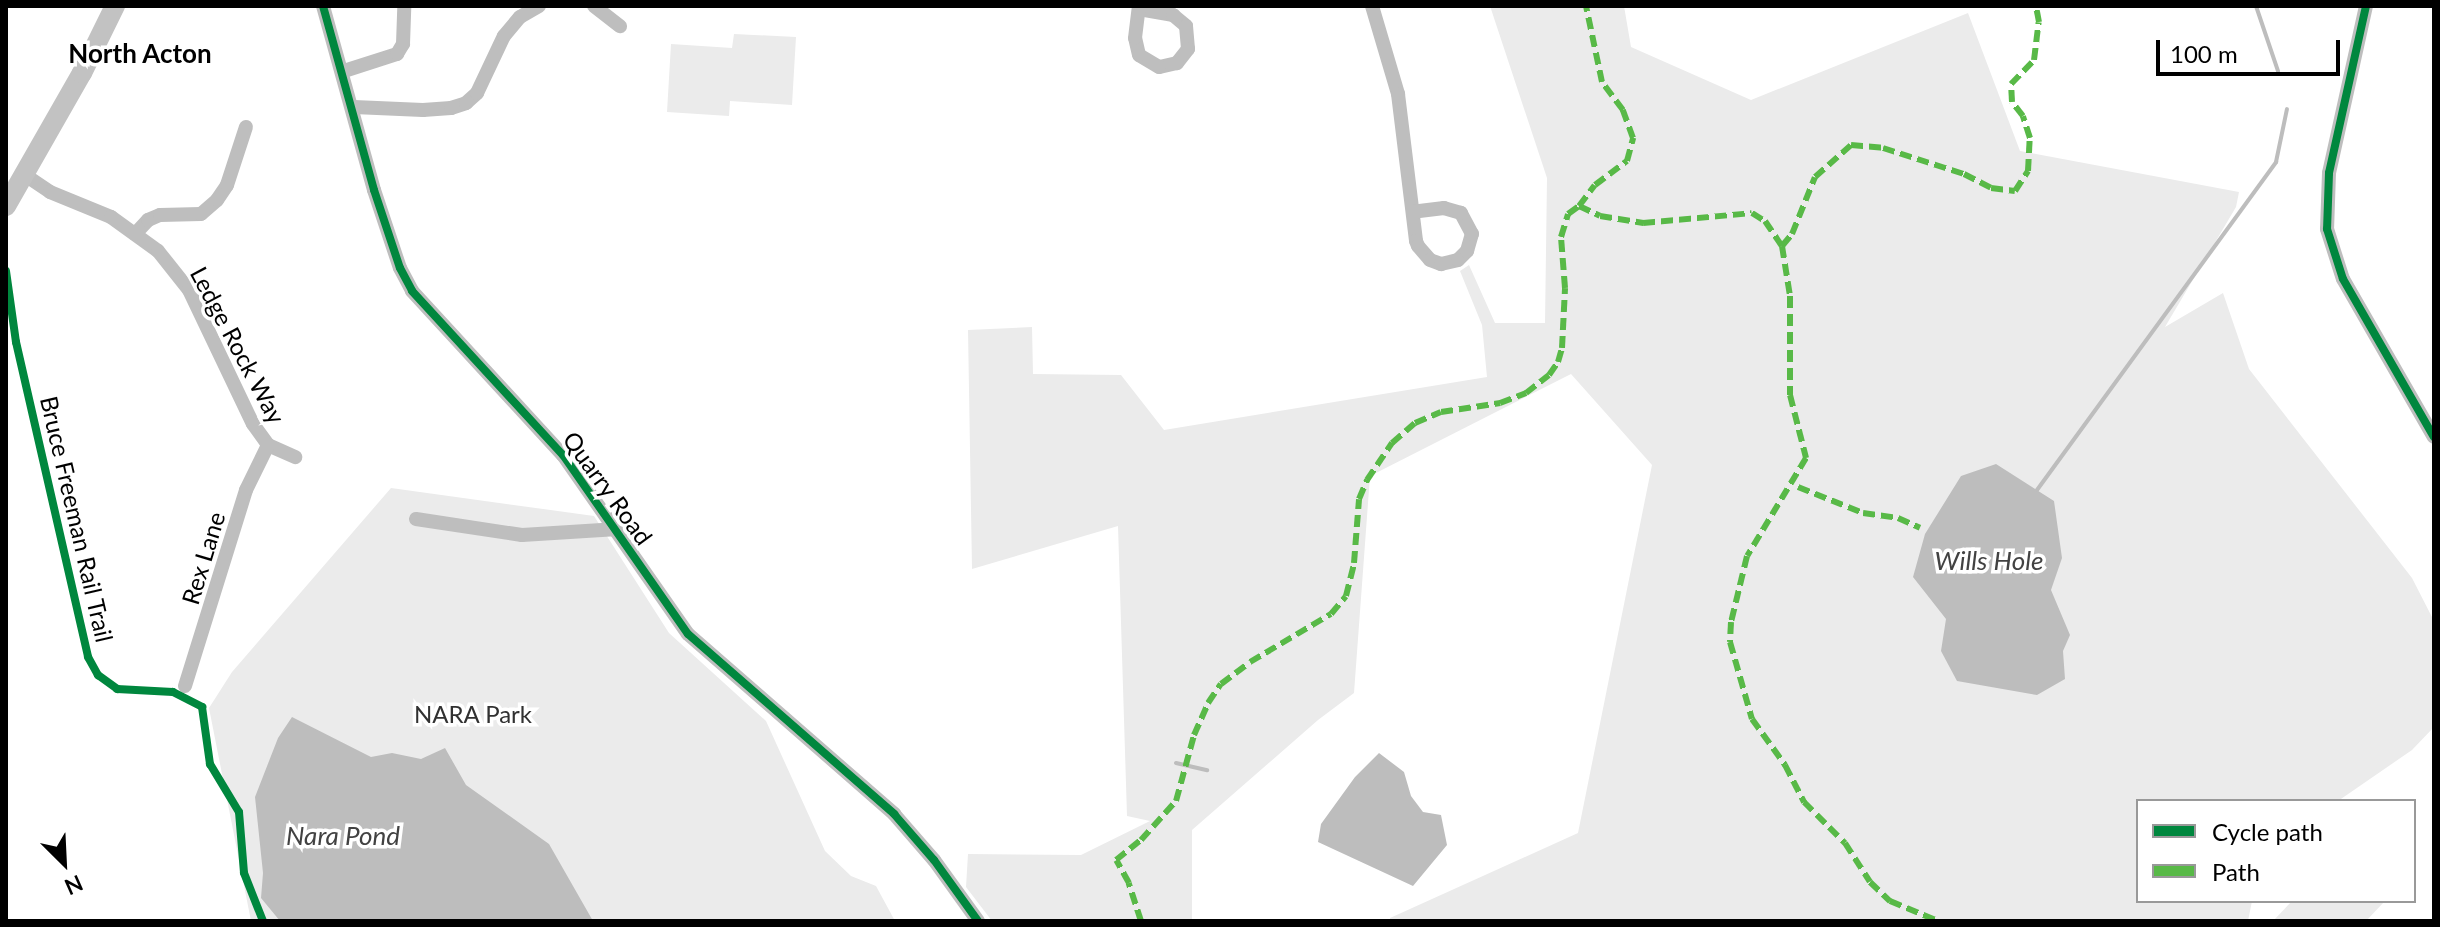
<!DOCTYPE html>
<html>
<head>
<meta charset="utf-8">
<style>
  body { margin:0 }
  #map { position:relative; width:2440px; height:927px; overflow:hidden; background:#fff; font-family:Lato,sans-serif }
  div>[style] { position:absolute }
  .green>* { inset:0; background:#ebebeb }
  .water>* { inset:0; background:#bdbdbd }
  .stream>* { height:4px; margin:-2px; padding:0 2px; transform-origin:2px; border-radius:2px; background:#bdbdbd }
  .minor>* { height:14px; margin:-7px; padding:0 7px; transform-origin:7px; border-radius:7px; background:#bebebe }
  .secondary>* { height:20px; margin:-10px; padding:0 10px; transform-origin:10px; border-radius:10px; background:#c2c2c2 }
  .quiet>* { height:6px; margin-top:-3px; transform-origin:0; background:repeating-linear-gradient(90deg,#58b947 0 12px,transparent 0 18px) }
  .cycleway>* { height:8px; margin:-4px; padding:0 4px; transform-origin:4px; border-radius:4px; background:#00873e }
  span { translate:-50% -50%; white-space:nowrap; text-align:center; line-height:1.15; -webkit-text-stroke:7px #fff; paint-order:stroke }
  .street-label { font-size:24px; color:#000 }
  .park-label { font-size:24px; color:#313131 }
  .neighbourhood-label { font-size:26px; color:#000; font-weight:700 }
  .water-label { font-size:26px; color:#424242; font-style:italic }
  .frame { position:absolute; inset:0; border:8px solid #000; pointer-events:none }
  .legend { position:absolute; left:2136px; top:799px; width:280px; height:104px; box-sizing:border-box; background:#fff; border:2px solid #999; margin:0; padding:10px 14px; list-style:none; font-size:24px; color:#000 }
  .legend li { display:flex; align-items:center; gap:16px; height:40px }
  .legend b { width:40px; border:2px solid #999 }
  .north { position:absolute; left:24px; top:823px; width:80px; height:80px; -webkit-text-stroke:6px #fff; paint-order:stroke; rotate:156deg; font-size:22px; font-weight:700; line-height:32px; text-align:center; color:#000 }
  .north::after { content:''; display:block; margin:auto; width:28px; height:36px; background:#000; clip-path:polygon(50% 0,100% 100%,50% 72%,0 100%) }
  .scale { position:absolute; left:2156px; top:40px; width:184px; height:36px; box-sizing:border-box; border:4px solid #000; border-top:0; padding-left:10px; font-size:24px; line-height:28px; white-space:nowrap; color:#000; -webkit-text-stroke:6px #fff; paint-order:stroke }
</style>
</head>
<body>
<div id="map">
  <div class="green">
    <i style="clip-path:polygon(1490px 6px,1624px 6px,1631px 47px,1751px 100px,1968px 13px,2020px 151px,2239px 192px,2236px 207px,2165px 327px,2223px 293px,2249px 369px,2412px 578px,2434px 621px,2434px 727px,2412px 750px,2338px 801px,2138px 801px,2138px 901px,2252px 901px,2248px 921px,1390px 921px,1390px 918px,1578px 833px,1652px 465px,1571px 374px,1370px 476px,1354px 693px,1318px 720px,1192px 830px,1192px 921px,992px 921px,966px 887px,968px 854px,1081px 855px,1150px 821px,1127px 816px,1118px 526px,972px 569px,968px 330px,1032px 327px,1033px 374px,1121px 375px,1164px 430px,1487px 377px,1482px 325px,1460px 271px,1469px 265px,1495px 323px,1545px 323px,1547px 178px)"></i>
    <i style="clip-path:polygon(734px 34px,796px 37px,792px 105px,730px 101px,729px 116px,667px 112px,671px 44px,732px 48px)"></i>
    <i style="clip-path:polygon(391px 488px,594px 516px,669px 633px,766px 721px,825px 851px,851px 876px,876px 886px,895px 921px,251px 921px,209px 708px,232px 672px)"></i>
    <i style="clip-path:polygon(2292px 901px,2385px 901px,2366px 921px,2273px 921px)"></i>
  </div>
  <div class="water">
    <i style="clip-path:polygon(1996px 464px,2054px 501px,2062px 558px,2051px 590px,2070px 635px,2063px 651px,2065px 679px,2037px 695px,1957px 681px,1941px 651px,1946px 619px,1913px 577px,1925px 534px,1961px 476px)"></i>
    <i style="clip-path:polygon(292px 717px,371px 757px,392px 753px,421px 759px,445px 748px,466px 785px,549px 844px,593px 921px,280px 921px,261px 898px,263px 873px,255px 797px,278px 738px)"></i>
    <i style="clip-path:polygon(1379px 753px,1404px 772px,1411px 796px,1423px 812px,1441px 815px,1447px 845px,1413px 886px,1318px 842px,1321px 824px,1355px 777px)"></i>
  </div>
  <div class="stream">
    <i style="left:2256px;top:6px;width:69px;rotate:71.3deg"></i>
    <i style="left:2037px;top:490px;width:406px;rotate:-53.9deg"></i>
    <i style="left:2276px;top:162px;width:54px;rotate:-78.3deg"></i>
    <i style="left:1176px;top:763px;width:32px;rotate:13deg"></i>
  </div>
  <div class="minor">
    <i style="left:323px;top:6px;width:191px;rotate:74.5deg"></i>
    <i style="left:374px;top:190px;width:82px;rotate:71.6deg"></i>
    <i style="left:400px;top:268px;width:26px;rotate:62deg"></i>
    <i style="left:412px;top:291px;width:223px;rotate:47.4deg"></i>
    <i style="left:563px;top:455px;width:218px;rotate:55.1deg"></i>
    <i style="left:688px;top:634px;width:274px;rotate:41.1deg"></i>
    <i style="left:894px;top:814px;width:61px;rotate:49deg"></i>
    <i style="left:934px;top:860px;width:75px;rotate:54.2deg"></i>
    <i style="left:594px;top:6px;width:33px;rotate:38deg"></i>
    <i style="left:1372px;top:6px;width:92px;rotate:73.5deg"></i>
    <i style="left:1398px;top:94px;width:148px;rotate:83deg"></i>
    <i style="left:1416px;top:241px;width:5px;rotate:68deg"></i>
    <i style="left:1418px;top:246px;width:18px;rotate:49deg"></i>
    <i style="left:1430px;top:260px;width:12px;rotate:20deg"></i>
    <i style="left:1441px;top:264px;width:17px;rotate:-13deg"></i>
    <i style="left:1458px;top:260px;width:13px;rotate:-45deg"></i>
    <i style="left:1467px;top:251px;width:18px;rotate:-74deg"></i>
    <i style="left:1472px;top:234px;width:24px;rotate:-118deg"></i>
    <i style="left:1461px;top:213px;width:18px;rotate:-164deg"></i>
    <i style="left:1444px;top:208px;width:31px;rotate:173deg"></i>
    <i style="left:2366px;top:6px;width:171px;rotate:102.5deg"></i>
    <i style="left:2329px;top:173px;width:56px;rotate:92deg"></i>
    <i style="left:2327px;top:229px;width:52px;rotate:72.3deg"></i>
    <i style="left:2343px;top:279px;width:182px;rotate:60.1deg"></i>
    <i style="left:1139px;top:9px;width:35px;rotate:10deg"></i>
    <i style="left:1173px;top:15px;width:17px;rotate:40deg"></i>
    <i style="left:1186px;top:26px;width:23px;rotate:85deg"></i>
    <i style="left:1188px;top:49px;width:18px;rotate:128deg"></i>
    <i style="left:1177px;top:63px;width:18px;rotate:167deg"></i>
    <i style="left:1159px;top:67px;width:23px;rotate:-149deg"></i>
    <i style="left:1139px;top:55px;width:17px;rotate:-103deg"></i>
    <i style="left:1135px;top:38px;width:32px;rotate:-83deg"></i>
    <i style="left:344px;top:71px;width:56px;rotate:-17.8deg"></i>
    <i style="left:397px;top:54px;width:12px;rotate:-59deg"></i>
    <i style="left:403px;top:44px;width:38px;rotate:-88deg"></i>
    <i style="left:354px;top:107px;width:69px;rotate:2.5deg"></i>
    <i style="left:423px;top:110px;width:28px;rotate:-4deg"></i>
    <i style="left:451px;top:108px;width:16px;rotate:-18deg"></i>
    <i style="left:466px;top:103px;width:15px;rotate:-42deg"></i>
    <i style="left:477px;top:93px;width:63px;rotate:-64.7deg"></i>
    <i style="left:504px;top:36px;width:25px;rotate:-50deg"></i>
    <i style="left:520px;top:17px;width:22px;rotate:-30deg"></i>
    <i style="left:25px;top:175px;width:30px;rotate:34deg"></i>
    <i style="left:50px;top:192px;width:66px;rotate:22.3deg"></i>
    <i style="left:111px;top:217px;width:58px;rotate:35.9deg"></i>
    <i style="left:158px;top:251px;width:50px;rotate:51.5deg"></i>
    <i style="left:189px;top:290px;width:148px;rotate:64.5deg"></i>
    <i style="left:253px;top:424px;width:26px;rotate:54deg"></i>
    <i style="left:268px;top:445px;width:30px;rotate:24deg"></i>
    <i style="left:135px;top:234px;width:19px;rotate:-47deg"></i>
    <i style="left:148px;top:220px;width:13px;rotate:-23deg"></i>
    <i style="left:160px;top:215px;width:41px;rotate:-1.4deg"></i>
    <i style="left:201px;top:214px;width:21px;rotate:-41deg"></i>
    <i style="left:217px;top:200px;width:18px;rotate:-56deg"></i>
    <i style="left:227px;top:185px;width:61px;rotate:-71.9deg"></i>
    <i style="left:416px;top:519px;width:107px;rotate:8.6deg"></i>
    <i style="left:522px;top:535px;width:96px;rotate:-3.6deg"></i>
    <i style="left:185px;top:686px;width:205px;rotate:-72.7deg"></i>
    <i style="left:246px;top:490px;width:50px;rotate:-63.9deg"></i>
  </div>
  <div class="secondary">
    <i style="left:6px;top:206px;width:153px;rotate:-60.3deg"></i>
    <i style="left:82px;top:73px;width:75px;rotate:-63.8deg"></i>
  </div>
  <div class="quiet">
    <i style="left:1579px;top:206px;width:26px;rotate:-53deg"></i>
    <i style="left:1595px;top:185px;width:40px;rotate:-37deg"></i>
    <i style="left:1627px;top:161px;width:24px;rotate:-75deg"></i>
    <i style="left:1633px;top:138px;width:30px;rotate:-110deg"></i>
    <i style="left:1623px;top:110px;width:35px;rotate:-127deg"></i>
    <i style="left:1602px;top:82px;width:78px;rotate:-101.9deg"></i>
    <i style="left:1782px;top:246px;width:16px;rotate:-50deg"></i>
    <i style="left:1792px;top:234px;width:61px;rotate:-68deg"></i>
    <i style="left:1815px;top:177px;width:48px;rotate:-41.6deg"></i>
    <i style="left:1851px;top:145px;width:32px;rotate:5deg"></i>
    <i style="left:1883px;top:148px;width:85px;rotate:17.8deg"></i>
    <i style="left:1964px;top:174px;width:30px;rotate:27deg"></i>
    <i style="left:1991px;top:188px;width:24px;rotate:7deg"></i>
    <i style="left:2015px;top:191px;width:24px;rotate:-57deg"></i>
    <i style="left:2028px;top:171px;width:33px;rotate:-87deg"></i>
    <i style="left:2030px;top:138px;width:23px;rotate:-108deg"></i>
    <i style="left:2023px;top:116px;width:18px;rotate:-128deg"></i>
    <i style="left:2012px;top:102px;width:18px;rotate:-93deg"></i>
    <i style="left:2011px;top:84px;width:33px;rotate:-46deg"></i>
    <i style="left:2034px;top:60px;width:38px;rotate:-83deg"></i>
    <i style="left:2039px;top:22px;width:16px;rotate:-101deg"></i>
    <i style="left:1798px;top:487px;width:70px;rotate:21.8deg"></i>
    <i style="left:1863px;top:513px;width:35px;rotate:8deg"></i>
    <i style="left:1898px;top:518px;width:24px;rotate:24deg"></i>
    <i style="left:1141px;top:921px;width:40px;rotate:-108deg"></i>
    <i style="left:1129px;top:883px;width:26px;rotate:-119deg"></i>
    <i style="left:1116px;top:860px;width:32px;rotate:-39deg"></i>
    <i style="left:1141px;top:840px;width:52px;rotate:-48.1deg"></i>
    <i style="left:1176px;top:801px;width:68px;rotate:-74.7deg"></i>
    <i style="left:1194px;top:735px;width:35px;rotate:-66deg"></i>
    <i style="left:1208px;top:703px;width:23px;rotate:-56deg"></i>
    <i style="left:1221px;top:684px;width:36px;rotate:-37deg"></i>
    <i style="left:1250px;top:662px;width:94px;rotate:-30.7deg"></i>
    <i style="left:1331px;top:614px;width:23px;rotate:-50deg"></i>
    <i style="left:1346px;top:596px;width:34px;rotate:-76deg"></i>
    <i style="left:1354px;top:563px;width:64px;rotate:-85.5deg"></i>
    <i style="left:1359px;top:499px;width:21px;rotate:-67deg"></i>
    <i style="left:1367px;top:480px;width:45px;rotate:-56deg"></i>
    <i style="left:1392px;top:443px;width:30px;rotate:-41deg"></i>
    <i style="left:1415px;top:423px;width:28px;rotate:-23deg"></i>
    <i style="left:1441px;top:412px;width:60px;rotate:-8.7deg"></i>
    <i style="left:1500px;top:403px;width:28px;rotate:-21deg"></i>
    <i style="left:1526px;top:393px;width:29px;rotate:-38deg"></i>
    <i style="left:1549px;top:375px;width:16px;rotate:-55deg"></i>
    <i style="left:1558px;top:362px;width:15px;rotate:-74deg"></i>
    <i style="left:1562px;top:348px;width:60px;rotate:-87.1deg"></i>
    <i style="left:1565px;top:288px;width:51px;rotate:-94.5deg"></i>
    <i style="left:1561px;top:237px;width:24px;rotate:-73deg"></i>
    <i style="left:1568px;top:214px;width:14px;rotate:-36deg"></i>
    <i style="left:1579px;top:206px;width:23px;rotate:25deg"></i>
    <i style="left:1600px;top:216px;width:44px;rotate:9.2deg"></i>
    <i style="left:1643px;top:223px;width:109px;rotate:-5.2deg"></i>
    <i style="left:1752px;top:213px;width:15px;rotate:32deg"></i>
    <i style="left:1765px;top:221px;width:30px;rotate:56deg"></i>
    <i style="left:1782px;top:246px;width:51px;rotate:80.9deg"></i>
    <i style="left:1790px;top:296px;width:99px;rotate:90deg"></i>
    <i style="left:1790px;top:395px;width:65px;rotate:75.7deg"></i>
    <i style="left:1806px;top:458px;width:114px;rotate:121deg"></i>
    <i style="left:1747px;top:556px;width:68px;rotate:103.6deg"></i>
    <i style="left:1731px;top:622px;width:20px;rotate:93deg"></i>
    <i style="left:1730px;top:642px;width:80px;rotate:74.1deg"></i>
    <i style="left:1752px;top:719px;width:57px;rotate:54.3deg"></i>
    <i style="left:1785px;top:765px;width:42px;rotate:62.8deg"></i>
    <i style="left:1804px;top:802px;width:58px;rotate:45deg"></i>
    <i style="left:1845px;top:843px;width:46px;rotate:57.3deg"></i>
    <i style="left:1870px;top:882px;width:28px;rotate:44deg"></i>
    <i style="left:1890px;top:901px;width:52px;rotate:22.6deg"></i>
  </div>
  <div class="cycleway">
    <i style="left:323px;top:6px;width:191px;rotate:74.5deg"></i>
    <i style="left:374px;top:190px;width:82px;rotate:71.6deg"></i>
    <i style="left:400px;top:268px;width:26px;rotate:62deg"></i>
    <i style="left:412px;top:291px;width:223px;rotate:47.4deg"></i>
    <i style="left:563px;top:455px;width:218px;rotate:55.1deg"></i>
    <i style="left:688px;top:634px;width:274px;rotate:41.1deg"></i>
    <i style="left:894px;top:814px;width:61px;rotate:49deg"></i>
    <i style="left:934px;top:860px;width:75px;rotate:54.2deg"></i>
    <i style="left:2366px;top:6px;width:171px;rotate:102.5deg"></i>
    <i style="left:2329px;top:173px;width:56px;rotate:92deg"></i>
    <i style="left:2327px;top:229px;width:52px;rotate:72.3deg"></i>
    <i style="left:2343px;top:279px;width:182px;rotate:60.1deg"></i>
    <i style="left:6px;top:271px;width:72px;rotate:82deg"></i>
    <i style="left:16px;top:342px;width:323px;rotate:77.1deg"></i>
    <i style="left:88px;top:657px;width:21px;rotate:61deg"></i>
    <i style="left:98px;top:675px;width:24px;rotate:36deg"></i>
    <i style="left:117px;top:689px;width:56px;rotate:3.1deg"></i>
    <i style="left:173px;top:692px;width:33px;rotate:27deg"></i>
    <i style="left:202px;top:707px;width:58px;rotate:82deg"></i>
    <i style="left:210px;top:764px;width:56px;rotate:58.9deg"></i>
    <i style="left:239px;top:812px;width:61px;rotate:85.3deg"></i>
    <i style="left:244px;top:873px;width:52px;rotate:68.4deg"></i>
  </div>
  <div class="street-label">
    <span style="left:238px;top:345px;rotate:62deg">Ledge Rock Way</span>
    <span style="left:608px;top:488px;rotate:54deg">Quarry Road</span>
    <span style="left:77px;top:519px;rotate:77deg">Bruce Freeman Rail Trail</span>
    <span style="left:203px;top:558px;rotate:-73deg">Rex Lane</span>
  </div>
  <div class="park-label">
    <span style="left:473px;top:714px">NARA Park</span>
  </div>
  <div class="neighbourhood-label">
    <span style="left:140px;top:54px">North Acton</span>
  </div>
  <div class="water-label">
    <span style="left:1989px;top:561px">Wills Hole</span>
    <span style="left:343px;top:836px">Nara Pond</span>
  </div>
  <div class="frame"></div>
  <ul class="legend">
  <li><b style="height:10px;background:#00873e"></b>Cycle path</li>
  <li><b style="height:10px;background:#58b947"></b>Path</li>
  </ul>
  <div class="north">N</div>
  <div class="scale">100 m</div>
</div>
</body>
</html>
